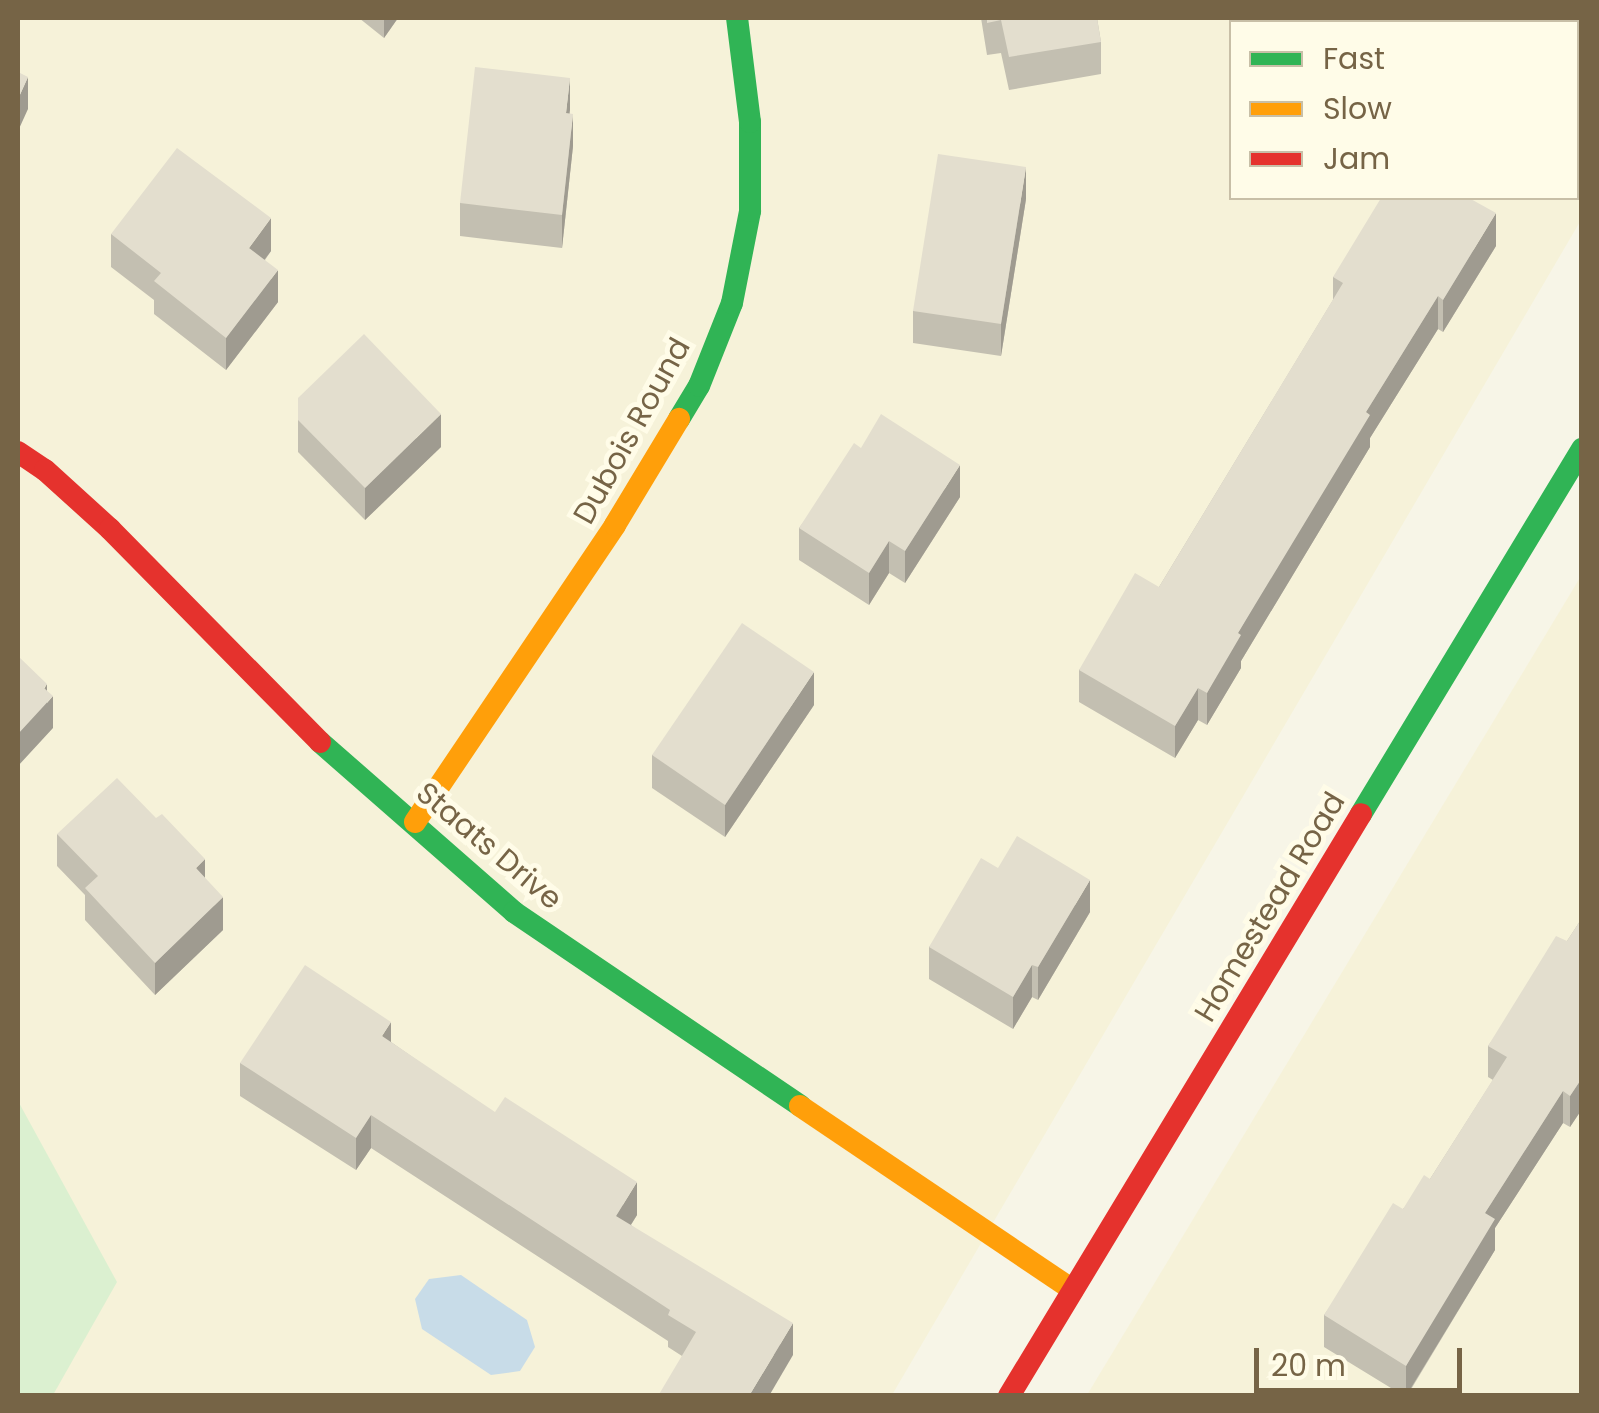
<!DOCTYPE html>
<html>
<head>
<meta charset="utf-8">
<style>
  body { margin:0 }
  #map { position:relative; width:1599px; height:1413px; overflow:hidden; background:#f7f5e7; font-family:Poppins,sans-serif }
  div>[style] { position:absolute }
  .residential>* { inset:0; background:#f6f2d9 }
  .green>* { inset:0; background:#dbf0d0 }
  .water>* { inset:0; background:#c8dce8 }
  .fast>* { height:22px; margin:-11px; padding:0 11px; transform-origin:11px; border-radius:11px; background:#30b455 }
  .slow>* { height:22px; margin:-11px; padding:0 11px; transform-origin:11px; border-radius:11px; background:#ff9f0a }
  .jam>* { height:22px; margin:-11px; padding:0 11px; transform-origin:11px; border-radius:11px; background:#e5322d }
  .wall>* { inset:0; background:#c3bfb1 }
  .shaded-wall>* { inset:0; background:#9f9b90 }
  .building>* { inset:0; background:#e3dece }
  span { translate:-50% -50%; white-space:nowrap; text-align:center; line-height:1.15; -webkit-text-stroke:10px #fffce8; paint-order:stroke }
  .street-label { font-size:30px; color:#766446 }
  .frame { position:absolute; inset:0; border:20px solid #766446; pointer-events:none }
  .legend { position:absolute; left:1229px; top:20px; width:350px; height:180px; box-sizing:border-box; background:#fffce8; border:2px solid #c8bfa7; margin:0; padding:12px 18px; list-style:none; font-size:30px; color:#766446 }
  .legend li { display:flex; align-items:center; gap:20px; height:50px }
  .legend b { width:50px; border:2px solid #c8bfa7 }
  .scale { position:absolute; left:1254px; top:1348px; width:208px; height:45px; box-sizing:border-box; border:5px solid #766446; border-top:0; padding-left:12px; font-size:30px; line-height:35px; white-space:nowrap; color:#766446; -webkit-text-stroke:8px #fffce8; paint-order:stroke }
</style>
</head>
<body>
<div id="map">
  <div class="residential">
    <i style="clip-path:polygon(evenodd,18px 18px,1581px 18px,1581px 220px,892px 1395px,18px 1395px,18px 18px,1232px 22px,1576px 22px,1576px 198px,1232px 198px,1232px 22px)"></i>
    <i style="clip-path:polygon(1581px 576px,1581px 1395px,1087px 1395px)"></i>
  </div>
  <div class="green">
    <i style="clip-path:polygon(18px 1101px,117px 1282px,53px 1395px,18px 1395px)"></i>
  </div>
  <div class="water">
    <i style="clip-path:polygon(461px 1275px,527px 1320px,535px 1347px,520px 1371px,491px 1375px,422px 1329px,415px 1299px,429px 1279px)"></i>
  </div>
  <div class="fast">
    <i style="left:679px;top:419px;width:39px;rotate:-59deg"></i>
    <i style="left:699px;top:386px;width:89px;rotate:-68.3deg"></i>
    <i style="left:732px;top:303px;width:94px;rotate:-78.9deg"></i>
    <i style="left:750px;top:211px;width:89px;rotate:-90deg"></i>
    <i style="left:750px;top:122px;width:105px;rotate:-97.1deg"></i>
    <i style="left:320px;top:742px;width:258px;rotate:41.2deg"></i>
    <i style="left:514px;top:912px;width:346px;rotate:34.1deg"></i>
    <i style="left:1361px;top:814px;width:427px;rotate:-58.8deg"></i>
  </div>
  <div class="slow">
    <i style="left:415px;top:822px;width:358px;rotate:-56deg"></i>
    <i style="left:615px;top:525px;width:124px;rotate:-58.9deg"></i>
    <i style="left:800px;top:1106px;width:329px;rotate:34deg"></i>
  </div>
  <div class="jam">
    <i style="left:18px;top:452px;width:32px;rotate:34deg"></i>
    <i style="left:45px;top:470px;width:88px;rotate:42.2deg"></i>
    <i style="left:110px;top:529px;width:299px;rotate:45.4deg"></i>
    <i style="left:1009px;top:1396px;width:680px;rotate:-58.83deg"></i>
  </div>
  <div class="wall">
    <i style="clip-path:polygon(359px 18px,398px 18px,384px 38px)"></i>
    <i style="clip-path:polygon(981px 18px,1097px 18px,1101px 42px,1101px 74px,1009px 90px,1001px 53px,987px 55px)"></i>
    <i style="clip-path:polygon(570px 114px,573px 146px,562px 248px,460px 236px,460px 203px)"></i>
    <i style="clip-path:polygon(1026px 199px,1001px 356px,913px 343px,913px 311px)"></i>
    <i style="clip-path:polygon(111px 234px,271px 251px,265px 260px,278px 302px,226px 370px,154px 314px,154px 300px,111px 267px)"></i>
    <i style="clip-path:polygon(1496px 246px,1443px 332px,1438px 329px,1370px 438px,1370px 447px,1241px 661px,1241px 668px,1207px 725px,1198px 720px,1175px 758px,1079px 702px,1079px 670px,1159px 587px,1333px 300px,1333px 277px)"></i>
    <i style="clip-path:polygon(298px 398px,441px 447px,365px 520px,298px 452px)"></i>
    <i style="clip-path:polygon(861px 448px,960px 497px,905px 583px,889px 573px,869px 605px,799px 560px,799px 528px)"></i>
    <i style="clip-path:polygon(814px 705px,725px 837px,652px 788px,652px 755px)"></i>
    <i style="clip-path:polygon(57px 834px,205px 879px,223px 930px,155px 995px,85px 920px,85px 895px,57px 866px)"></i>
    <i style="clip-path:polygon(998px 868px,1090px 912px,1038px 1000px,1032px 997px,1013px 1029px,929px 979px,929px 947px)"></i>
    <i style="clip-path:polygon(1582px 918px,1582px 1109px,1570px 1127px,1563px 1123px,1495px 1228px,1495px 1250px,1407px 1396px,1404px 1396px,1324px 1347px,1324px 1315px,1403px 1209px,1430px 1179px,1493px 1080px,1488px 1077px,1488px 1046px,1567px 941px)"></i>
    <i style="clip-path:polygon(391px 1042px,637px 1215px,631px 1225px,793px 1355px,682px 1356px,668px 1347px,668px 1341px,371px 1148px,356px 1170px,240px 1096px,240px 1063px)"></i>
  </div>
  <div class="shaded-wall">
    <i style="clip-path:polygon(384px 18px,398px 18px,384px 38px)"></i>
    <i style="clip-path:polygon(1582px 34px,1581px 83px,1576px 90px,1576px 42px)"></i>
    <i style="clip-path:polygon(28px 77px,28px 109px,18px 131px,18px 99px)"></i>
    <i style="clip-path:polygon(570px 78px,570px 110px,566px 146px,566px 113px)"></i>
    <i style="clip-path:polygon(573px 114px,573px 146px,562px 248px,562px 215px)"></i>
    <i style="clip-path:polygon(1026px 167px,1026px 199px,1001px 356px,1001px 324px)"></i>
    <i style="clip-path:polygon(1496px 213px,1496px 246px,1443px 332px,1443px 300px)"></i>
    <i style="clip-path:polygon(271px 218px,271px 251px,249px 280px,249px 248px)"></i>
    <i style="clip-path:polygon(278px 270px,278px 302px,226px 370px,226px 338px)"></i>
    <i style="clip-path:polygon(1438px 296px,1438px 329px,1370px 438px,1370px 447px,1241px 661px,1241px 668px,1207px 725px,1207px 693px,1238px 633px,1366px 412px)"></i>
    <i style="clip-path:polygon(441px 414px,441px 447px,365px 520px,365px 488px)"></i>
    <i style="clip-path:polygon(960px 465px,960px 497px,905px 583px,905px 551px)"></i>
    <i style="clip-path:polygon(889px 541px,889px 573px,869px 605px,869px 573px)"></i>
    <i style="clip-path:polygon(814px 672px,814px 705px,725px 837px,725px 805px)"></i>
    <i style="clip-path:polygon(47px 684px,47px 703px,53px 696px,53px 728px,18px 766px,18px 734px)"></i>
    <i style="clip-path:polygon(1198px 688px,1198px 720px,1175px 758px,1175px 726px)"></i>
    <i style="clip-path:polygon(205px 859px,205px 892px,196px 868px)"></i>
    <i style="clip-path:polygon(1090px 880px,1090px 912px,1038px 1000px,1038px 967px)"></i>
    <i style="clip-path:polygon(223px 897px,223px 930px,155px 995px,155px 963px)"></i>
    <i style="clip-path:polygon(1032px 965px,1032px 997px,1013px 1029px,1013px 997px)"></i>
    <i style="clip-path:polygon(391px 1022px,391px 1054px,382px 1036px)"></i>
    <i style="clip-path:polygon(1582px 1078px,1582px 1109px,1570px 1127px,1570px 1096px)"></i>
    <i style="clip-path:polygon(1563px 1091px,1563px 1123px,1495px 1228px,1495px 1250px,1406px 1396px,1406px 1366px,1485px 1213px)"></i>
    <i style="clip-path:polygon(371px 1115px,371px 1148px,356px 1170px,356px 1138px)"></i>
    <i style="clip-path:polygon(637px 1182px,637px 1215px,616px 1248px,616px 1216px)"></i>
    <i style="clip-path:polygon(793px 1323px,793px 1355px,769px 1396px,749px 1396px)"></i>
  </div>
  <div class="building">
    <i style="clip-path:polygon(987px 18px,1097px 18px,1101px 42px,1009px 57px,1001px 20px,987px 23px)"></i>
    <i style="clip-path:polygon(1463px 18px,1582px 18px,1582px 34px,1576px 42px,1576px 22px,1460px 22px)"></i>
    <i style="clip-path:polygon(475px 67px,570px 78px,566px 113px,573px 114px,562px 215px,460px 203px)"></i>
    <i style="clip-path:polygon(18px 72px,28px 77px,18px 99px)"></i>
    <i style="clip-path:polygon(177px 148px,271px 218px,249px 248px,278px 270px,226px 338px,154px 281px,161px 273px,111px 234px)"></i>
    <i style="clip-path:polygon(938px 154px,1026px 167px,1001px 324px,913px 311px)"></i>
    <i style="clip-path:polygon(1381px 198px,1469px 198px,1496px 213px,1443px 300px,1438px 296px,1366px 412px,1370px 415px,1238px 633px,1241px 635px,1207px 693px,1198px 688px,1175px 726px,1079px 670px,1135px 573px,1159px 587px,1343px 283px,1333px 277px)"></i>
    <i style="clip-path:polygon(364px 334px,441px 414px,365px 488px,298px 420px,298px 398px)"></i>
    <i style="clip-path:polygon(881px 414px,960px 465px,905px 551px,889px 541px,869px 573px,799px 528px,854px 443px,861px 448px)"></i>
    <i style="clip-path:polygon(742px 623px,814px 672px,725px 805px,652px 755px)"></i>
    <i style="clip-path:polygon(18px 656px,47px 684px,44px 688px,53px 696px,18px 734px)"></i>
    <i style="clip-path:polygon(117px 778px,156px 818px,162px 814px,205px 859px,196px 868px,223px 897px,155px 963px,85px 888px,98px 876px,57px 834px)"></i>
    <i style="clip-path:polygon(1017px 836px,1090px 880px,1038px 967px,1032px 965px,1013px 997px,929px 947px,981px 858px,998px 868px)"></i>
    <i style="clip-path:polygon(1582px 918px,1582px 1078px,1570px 1096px,1563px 1091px,1485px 1213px,1495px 1219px,1406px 1366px,1324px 1315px,1393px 1203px,1403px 1209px,1424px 1175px,1430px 1179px,1507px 1057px,1488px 1046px,1556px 936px,1567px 941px)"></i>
    <i style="clip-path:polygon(305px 965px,391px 1022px,382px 1036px,495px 1112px,505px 1097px,637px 1182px,616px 1216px,793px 1323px,749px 1396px,658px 1396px,696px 1332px,668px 1315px,670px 1310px,371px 1115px,356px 1138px,240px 1063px)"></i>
  </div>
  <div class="street-label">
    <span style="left:632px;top:431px;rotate:-61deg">Dubois Round</span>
    <span style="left:489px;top:846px;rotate:40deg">Staats Drive</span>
    <span style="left:1270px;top:907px;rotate:-59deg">Homestead Road</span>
  </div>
  <div class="frame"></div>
  <ul class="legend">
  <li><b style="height:12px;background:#30b455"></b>Fast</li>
  <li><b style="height:12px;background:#ff9f0a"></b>Slow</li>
  <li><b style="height:12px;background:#e5322d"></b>Jam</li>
  </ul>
  <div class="scale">20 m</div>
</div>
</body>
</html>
